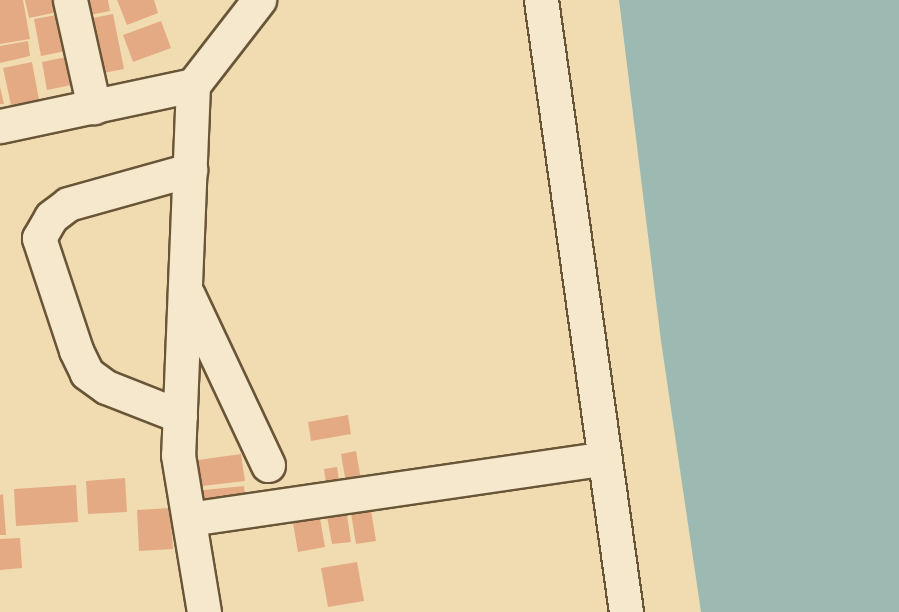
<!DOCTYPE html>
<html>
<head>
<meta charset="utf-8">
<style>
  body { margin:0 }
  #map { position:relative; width:899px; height:612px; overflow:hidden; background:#f1dcb1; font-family:Vollkorn,serif }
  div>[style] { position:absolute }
  .water>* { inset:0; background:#9cbab2 }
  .building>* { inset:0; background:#e4aa84 }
  .roads { filter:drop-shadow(2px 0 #695537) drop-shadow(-2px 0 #695537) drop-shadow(0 2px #695537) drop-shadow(0 -2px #695537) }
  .minor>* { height:33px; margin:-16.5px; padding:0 16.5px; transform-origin:16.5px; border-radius:16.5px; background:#f6e8cc }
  span { translate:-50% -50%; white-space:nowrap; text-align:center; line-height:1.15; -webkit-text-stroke:4.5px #f6e8cc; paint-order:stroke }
</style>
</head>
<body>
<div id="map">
  <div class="water">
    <i style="clip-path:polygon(619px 0,899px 0,899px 612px,701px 612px,661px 341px)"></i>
  </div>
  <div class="building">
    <i style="clip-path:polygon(0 0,23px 0,30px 39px,0 44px)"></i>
    <i style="clip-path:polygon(25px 0,65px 0,67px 10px,29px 18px)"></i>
    <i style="clip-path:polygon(76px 0,108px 0,110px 11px,80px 17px)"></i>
    <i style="clip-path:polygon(117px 0,154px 0,158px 13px,127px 25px)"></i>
    <i style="clip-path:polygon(68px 13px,75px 49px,41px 56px,34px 19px)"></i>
    <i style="clip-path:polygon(113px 14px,124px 69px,93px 75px,83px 20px)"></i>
    <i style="clip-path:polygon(161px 21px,171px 48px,133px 62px,123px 35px)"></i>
    <i style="clip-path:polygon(28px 41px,30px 56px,0 63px,0 46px)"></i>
    <i style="clip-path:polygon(76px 55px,81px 83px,47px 90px,42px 62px)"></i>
    <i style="clip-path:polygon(32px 62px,39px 100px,11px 105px,3px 68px)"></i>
    <i style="clip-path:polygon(0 87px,4px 104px,0 104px)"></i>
    <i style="clip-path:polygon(348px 415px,351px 434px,311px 441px,308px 422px)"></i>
    <i style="clip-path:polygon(356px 451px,361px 480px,346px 483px,341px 454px)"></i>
    <i style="clip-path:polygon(241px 454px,245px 481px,194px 487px,191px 461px)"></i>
    <i style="clip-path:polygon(337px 467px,339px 480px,326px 483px,324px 469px)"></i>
    <i style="clip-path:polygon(125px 478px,127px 512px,88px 514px,86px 481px)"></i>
    <i style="clip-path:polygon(76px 485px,78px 522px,16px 526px,14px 489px)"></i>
    <i style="clip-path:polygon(244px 486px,246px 505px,197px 511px,194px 491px)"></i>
    <i style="clip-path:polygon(3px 494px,6px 535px,0 535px,0 495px)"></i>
    <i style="clip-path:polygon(370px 504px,376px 541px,356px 544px,350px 507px)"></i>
    <i style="clip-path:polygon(170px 508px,173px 549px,139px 551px,137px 510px)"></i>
    <i style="clip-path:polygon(346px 508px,351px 542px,332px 544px,326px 511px)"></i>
    <i style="clip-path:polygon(320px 518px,325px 547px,298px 552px,293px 523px)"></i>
    <i style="clip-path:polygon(20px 538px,22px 568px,0 570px,0 539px)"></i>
    <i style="clip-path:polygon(357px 562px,364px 601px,328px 607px,321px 568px)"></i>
  </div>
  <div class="roads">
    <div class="minor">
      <i style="left:70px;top:0;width:110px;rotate:77.4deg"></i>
      <i style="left:541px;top:0;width:618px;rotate:82.09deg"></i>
      <i style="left:193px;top:85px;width:370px;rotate:92.3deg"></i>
      <i style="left:178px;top:455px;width:159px;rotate:80.6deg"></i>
      <i style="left:0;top:126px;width:197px;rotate:-12deg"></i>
      <i style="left:193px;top:85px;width:108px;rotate:-52.2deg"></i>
      <i style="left:188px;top:295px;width:188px;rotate:64.8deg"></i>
      <i style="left:180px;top:416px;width:79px;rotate:-158.6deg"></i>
      <i style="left:106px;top:387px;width:24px;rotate:-144deg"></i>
      <i style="left:87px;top:373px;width:25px;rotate:-116deg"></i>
      <i style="left:76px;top:350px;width:118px;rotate:-108.3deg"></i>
      <i style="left:39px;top:238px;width:24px;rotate:-60deg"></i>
      <i style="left:51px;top:217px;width:21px;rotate:-37deg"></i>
      <i style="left:68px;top:204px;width:127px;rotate:-15.6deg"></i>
      <i style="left:189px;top:519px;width:417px;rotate:-8.3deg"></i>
    </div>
  </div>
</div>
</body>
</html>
